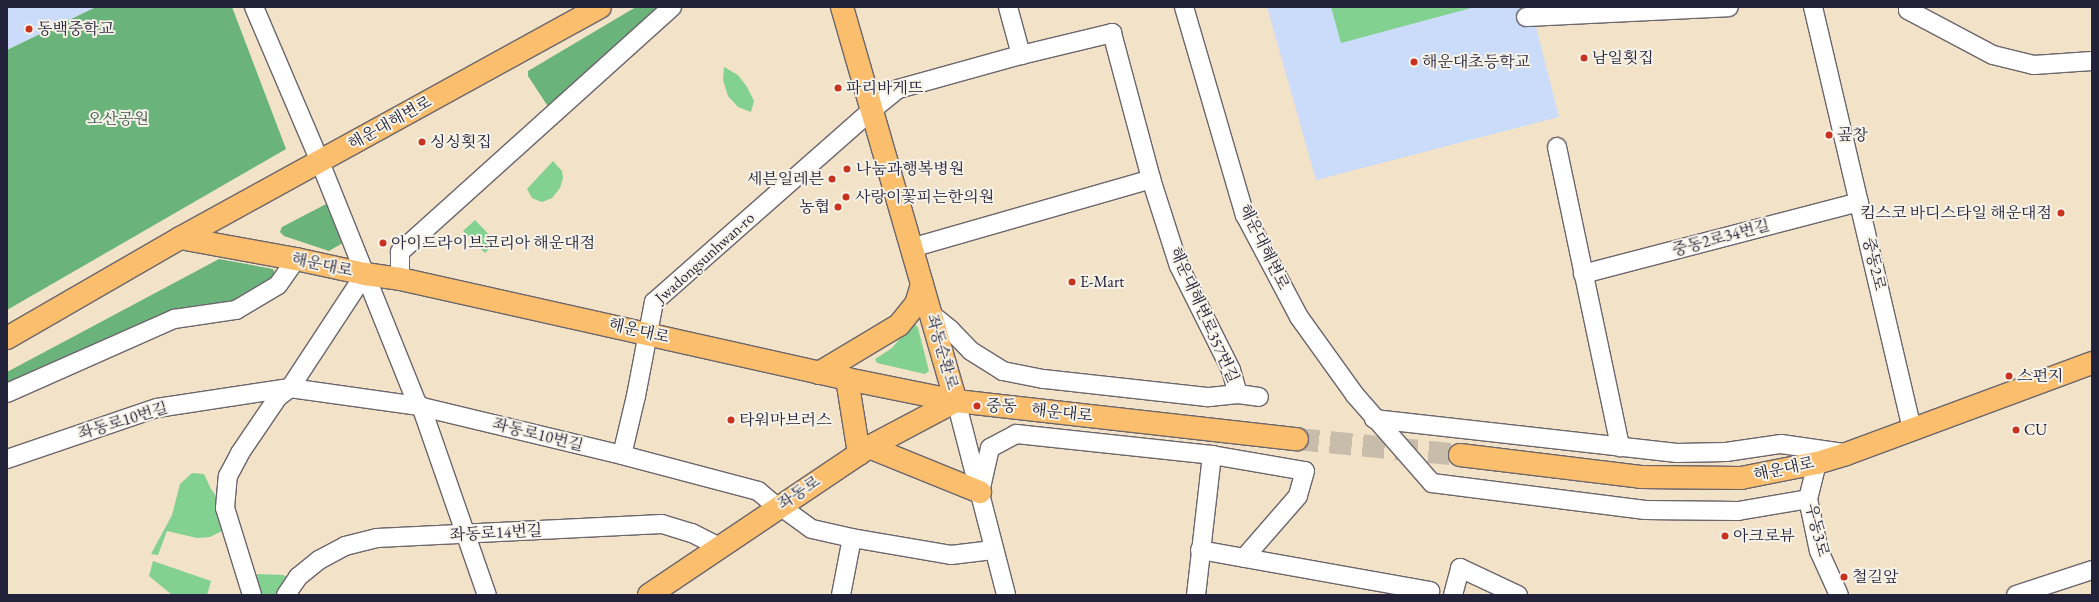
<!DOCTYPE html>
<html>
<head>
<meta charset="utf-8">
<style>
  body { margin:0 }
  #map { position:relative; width:2099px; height:602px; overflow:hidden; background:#f2e2c7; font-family:"EB Garamond","Noto Serif KR",serif }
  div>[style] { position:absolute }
  .built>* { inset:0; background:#cadcf9 }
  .green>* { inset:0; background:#83d190 }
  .forest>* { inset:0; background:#6ab37a }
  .major-tunnel>* { height:22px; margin-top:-11px; transform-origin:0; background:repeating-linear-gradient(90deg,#c8bcab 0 22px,transparent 0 33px) }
  .roads { filter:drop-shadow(1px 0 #6b656c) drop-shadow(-1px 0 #6b656c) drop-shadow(0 1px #6b656c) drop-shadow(0 -1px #6b656c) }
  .minor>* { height:18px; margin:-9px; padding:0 9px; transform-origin:9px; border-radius:9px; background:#fff }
  .major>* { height:22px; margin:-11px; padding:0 11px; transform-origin:11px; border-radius:11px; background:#fabe6d }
  .dots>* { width:11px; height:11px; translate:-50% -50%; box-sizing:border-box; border:2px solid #f7f3e8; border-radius:50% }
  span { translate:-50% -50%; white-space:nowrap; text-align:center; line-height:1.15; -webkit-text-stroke:4px #f7f3e8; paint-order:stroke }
  .poi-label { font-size:16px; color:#22223b }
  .left { translate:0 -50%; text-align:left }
  .right { translate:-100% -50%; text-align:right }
  .park-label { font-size:16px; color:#3f5754 }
  .street-label { font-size:16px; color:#22223b }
  .frame { position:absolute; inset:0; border:8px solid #22223b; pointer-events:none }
</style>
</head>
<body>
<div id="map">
  <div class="built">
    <i style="clip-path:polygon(7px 7px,96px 7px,7px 50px)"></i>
    <i style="clip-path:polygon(1267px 7px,1531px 7px,1559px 117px,1316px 180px)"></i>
  </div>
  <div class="green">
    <i style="clip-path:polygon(1331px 7px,1475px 7px,1341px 43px)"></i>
    <i style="clip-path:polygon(724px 67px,738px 75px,747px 87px,754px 101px,751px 112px,738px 107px,728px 96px,723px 80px)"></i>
    <i style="clip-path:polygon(553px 161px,562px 171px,563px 178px,560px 188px,552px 198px,542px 202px,532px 198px,527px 189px)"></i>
    <i style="clip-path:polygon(475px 220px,496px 242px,485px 253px,463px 231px)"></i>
    <i style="clip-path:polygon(914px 322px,918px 328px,929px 371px,925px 374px,877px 363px,875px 359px,892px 348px)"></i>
    <i style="clip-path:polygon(192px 473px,204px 474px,211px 489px,221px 502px,235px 555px,231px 557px,222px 531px,210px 537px,197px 538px,167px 531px,158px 555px,151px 554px,172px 515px,180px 484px)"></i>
    <i style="clip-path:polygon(153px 561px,211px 581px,207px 595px,172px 595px,149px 576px)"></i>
    <i style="clip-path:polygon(258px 574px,283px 575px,288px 577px,279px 595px,259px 595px,254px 576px)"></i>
  </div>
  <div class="forest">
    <i style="clip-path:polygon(96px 7px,232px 7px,286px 149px,7px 310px,7px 50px)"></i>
    <i style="clip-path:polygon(636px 7px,664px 7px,551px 107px,547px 105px,528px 76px,528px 71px)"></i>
    <i style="clip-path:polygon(328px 203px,346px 241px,329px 251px,284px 236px,280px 232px,282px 227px)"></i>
    <i style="clip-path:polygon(219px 259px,273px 269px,276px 276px,234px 304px,7px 384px,7px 372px)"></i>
  </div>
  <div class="major-tunnel">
    <i style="left:1297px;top:439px;width:164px;rotate:5.6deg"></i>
  </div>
  <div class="roads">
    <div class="minor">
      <i style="left:254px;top:7px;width:168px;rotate:66.9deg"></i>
      <i style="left:320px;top:162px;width:263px;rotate:68.1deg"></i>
      <i style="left:1008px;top:7px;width:50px;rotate:74.8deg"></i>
      <i style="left:1184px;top:7px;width:217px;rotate:73.7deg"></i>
      <i style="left:1245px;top:215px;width:115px;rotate:62.1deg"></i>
      <i style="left:1299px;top:317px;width:96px;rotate:54.3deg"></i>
      <i style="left:1355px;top:395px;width:117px;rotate:48.8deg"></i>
      <i style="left:1432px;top:483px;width:215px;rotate:7.2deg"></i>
      <i style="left:1645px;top:510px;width:93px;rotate:0.6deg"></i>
      <i style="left:1738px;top:511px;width:71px;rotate:-9.7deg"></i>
      <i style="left:1813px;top:7px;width:432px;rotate:76.8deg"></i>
      <i style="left:1908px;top:7px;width:3px;rotate:90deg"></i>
      <i style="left:1908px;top:10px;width:96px;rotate:27.9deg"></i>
      <i style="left:1993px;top:55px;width:42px;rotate:13.7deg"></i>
      <i style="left:2034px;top:65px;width:58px;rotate:-3.9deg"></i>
      <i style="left:1526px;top:17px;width:203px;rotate:-2.8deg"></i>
      <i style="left:1557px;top:147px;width:307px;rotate:78.1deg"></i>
      <i style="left:911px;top:248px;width:250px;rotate:-16deg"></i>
      <i style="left:1583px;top:274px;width:285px;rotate:-14.6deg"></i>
      <i style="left:400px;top:279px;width:27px;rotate:-90deg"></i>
      <i style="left:400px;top:252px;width:366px;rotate:-42deg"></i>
      <i style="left:7px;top:393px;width:183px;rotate:-23.9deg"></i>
      <i style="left:174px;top:319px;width:63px;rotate:-8.3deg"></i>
      <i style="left:236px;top:310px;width:49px;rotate:-30.8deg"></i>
      <i style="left:278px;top:285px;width:32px;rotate:-55deg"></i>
      <i style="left:1238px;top:394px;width:21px;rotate:8deg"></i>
      <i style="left:956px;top:401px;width:200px;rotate:75.5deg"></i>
      <i style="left:421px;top:406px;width:200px;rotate:70.8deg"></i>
      <i style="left:1374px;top:419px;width:305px;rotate:6.4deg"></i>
      <i style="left:1677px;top:453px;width:49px;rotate:-1.2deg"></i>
      <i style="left:1726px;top:452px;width:56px;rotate:-8.3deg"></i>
      <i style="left:1781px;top:444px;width:65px;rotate:8deg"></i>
      <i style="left:622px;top:455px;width:61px;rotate:-76.7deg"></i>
      <i style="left:636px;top:396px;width:96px;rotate:-79.2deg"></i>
      <i style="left:654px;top:302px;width:290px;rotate:-41.4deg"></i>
      <i style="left:872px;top:110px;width:33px;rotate:-39deg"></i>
      <i style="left:898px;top:89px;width:128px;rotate:-15.5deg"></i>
      <i style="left:1021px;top:55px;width:94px;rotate:-13.6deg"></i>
      <i style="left:1112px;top:33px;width:151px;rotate:75deg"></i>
      <i style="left:1151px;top:179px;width:91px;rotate:72.2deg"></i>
      <i style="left:1179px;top:266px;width:116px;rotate:63.4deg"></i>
      <i style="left:1231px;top:370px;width:25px;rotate:74deg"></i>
      <i style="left:1238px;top:394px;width:31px;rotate:174deg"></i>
      <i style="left:1207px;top:397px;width:165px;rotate:-173.7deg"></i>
      <i style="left:1043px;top:379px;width:41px;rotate:-168.7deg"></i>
      <i style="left:1003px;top:371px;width:38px;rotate:-148deg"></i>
      <i style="left:971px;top:351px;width:29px;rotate:-134deg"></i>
      <i style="left:951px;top:330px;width:26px;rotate:-141deg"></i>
      <i style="left:1212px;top:455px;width:94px;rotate:9.8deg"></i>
      <i style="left:1305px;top:471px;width:26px;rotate:106deg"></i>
      <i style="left:1298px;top:496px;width:82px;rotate:131.1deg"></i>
      <i style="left:7px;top:459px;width:158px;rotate:-18.8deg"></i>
      <i style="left:157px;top:408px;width:134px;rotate:-8.6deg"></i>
      <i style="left:290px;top:388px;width:129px;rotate:8deg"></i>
      <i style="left:418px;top:406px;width:210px;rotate:13.5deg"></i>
      <i style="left:622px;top:455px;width:141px;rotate:14.8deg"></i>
      <i style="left:758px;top:491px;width:26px;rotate:40deg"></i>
      <i style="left:1817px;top:463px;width:37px;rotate:104deg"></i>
      <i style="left:1808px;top:499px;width:53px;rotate:78.1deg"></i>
      <i style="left:1819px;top:551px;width:48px;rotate:65.6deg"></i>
      <i style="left:980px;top:492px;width:45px;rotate:-77.2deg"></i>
      <i style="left:990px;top:448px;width:30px;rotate:-28deg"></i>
      <i style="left:1016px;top:434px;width:197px;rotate:6.1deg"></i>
      <i style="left:1212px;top:455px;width:141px;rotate:96.5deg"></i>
      <i style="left:780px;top:506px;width:39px;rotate:36deg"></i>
      <i style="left:812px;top:529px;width:41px;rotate:12.7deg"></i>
      <i style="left:852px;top:538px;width:100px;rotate:9.7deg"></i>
      <i style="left:951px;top:555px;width:42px;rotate:-6.8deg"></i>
      <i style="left:1200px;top:550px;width:234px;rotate:10.1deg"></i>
      <i style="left:252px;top:595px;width:91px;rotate:-107.2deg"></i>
      <i style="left:225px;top:508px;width:32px;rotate:-85deg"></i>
      <i style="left:228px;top:476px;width:26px;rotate:-62deg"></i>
      <i style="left:240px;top:453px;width:68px;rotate:-55.8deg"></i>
      <i style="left:278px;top:397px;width:15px;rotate:-37deg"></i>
      <i style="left:290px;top:388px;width:136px;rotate:-56.7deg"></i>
      <i style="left:286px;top:595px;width:22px;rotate:-56deg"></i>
      <i style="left:298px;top:577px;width:27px;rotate:-39deg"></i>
      <i style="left:319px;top:560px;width:30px;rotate:-28deg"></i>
      <i style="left:345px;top:546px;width:33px;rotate:-14deg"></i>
      <i style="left:377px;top:538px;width:285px;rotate:-2.8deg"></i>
      <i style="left:662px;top:524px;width:31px;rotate:17deg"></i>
      <i style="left:692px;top:533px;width:33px;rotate:27deg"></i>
      <i style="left:841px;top:595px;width:58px;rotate:-79.1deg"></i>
      <i style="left:1453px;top:595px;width:28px;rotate:-75deg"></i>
      <i style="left:1460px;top:568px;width:64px;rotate:25deg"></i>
      <i style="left:2016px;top:595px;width:80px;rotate:-18.2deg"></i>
    </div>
    <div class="major">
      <i style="left:842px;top:7px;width:410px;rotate:73.9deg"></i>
      <i style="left:180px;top:238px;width:479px;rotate:-28.8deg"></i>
      <i style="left:7px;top:338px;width:200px;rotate:-30deg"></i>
      <i style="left:180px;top:238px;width:118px;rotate:10.3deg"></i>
      <i style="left:296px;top:259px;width:71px;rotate:12.3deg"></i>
      <i style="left:365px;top:274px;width:35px;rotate:8deg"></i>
      <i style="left:400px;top:279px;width:458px;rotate:12.6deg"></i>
      <i style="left:847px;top:379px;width:111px;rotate:11.4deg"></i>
      <i style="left:956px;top:401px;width:343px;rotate:6.4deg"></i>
      <i style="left:819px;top:373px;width:93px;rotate:-31deg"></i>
      <i style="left:899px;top:325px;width:27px;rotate:-51deg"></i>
      <i style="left:916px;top:304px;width:21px;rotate:-73deg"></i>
      <i style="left:847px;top:379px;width:76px;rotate:80.9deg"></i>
      <i style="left:869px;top:447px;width:120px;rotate:22.1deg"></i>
      <i style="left:1460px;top:455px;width:182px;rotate:6.9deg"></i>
      <i style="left:1641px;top:477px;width:100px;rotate:0.6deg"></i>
      <i style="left:1741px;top:478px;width:77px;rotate:-11.2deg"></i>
      <i style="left:1817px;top:463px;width:30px;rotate:-17deg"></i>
      <i style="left:1846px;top:454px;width:262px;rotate:-20.3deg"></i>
      <i style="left:649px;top:595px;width:265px;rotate:-33.9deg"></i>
      <i style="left:869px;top:447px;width:98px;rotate:-27.9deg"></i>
    </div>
  </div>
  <div class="dots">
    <i style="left:29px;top:29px;background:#c8321e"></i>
    <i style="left:1584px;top:58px;background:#c8321e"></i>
    <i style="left:1414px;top:62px;background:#c8321e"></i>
    <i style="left:838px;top:88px;background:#c8321e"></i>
    <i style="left:1829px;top:135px;background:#c8321e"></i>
    <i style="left:422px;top:142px;background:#c8321e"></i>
    <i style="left:847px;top:169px;background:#c8321e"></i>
    <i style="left:832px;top:179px;background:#c8321e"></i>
    <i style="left:846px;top:197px;background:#c8321e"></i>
    <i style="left:838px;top:207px;background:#c8321e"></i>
    <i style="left:2061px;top:213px;background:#c8321e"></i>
    <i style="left:383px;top:243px;background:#c8321e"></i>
    <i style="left:1072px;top:282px;background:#c8321e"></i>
    <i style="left:2009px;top:376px;background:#c8321e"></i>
    <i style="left:977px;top:406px;background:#c8321e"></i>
    <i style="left:731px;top:420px;background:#c8321e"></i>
    <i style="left:2016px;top:430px;background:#c8321e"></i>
    <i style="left:1725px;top:536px;background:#c8321e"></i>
    <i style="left:1844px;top:577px;background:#c8321e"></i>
  </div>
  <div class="poi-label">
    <span class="left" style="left:37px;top:29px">동백중학교</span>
    <span class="left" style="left:1592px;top:58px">남일횟집</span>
    <span class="left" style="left:1422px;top:62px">해운대초등학교</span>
    <span class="left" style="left:846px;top:88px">파리바게뜨</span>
    <span class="left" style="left:1837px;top:135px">곺창</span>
    <span class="left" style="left:430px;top:142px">싱싱횟집</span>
    <span class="left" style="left:856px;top:169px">나눔과행복병원</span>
    <span class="right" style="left:824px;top:179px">세븐일레븐</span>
    <span class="left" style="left:855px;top:197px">사랑이꽃피는한의원</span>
    <span class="right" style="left:830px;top:207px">농협</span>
    <span class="right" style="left:2052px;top:213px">킴스코 바디스타일 해운대점</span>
    <span class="left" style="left:391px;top:243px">아이드라이브코리아 해운대점</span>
    <span class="left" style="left:1080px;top:282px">E-Mart</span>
    <span class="left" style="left:2017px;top:376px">스펀지</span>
    <span class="left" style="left:986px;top:406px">중동</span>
    <span class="left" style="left:739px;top:420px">타워마브러스</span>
    <span class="left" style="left:2024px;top:430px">CU</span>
    <span class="left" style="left:1733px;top:536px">아크로뷰</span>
    <span class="left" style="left:1852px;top:577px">철길앞</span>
  </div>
  <div class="park-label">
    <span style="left:118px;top:119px">오산공원</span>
  </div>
  <div class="street-label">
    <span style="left:390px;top:123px;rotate:-29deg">해운대해변로</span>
    <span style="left:1721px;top:238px;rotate:-15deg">중동2로34번길</span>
    <span style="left:1264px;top:247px;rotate:64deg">해운대해변로</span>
    <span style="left:705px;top:258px;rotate:-42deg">Jwadongsunhwan-ro</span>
    <span style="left:1874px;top:264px;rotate:77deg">중동2로</span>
    <span style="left:322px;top:265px;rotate:12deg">해운대로</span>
    <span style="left:1204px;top:315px;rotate:66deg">해운대해변로357번길</span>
    <span style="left:639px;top:331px;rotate:13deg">해운대로</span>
    <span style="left:942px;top:352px;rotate:74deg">좌동순환로</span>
    <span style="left:1062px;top:413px;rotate:6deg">해운대로</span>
    <span style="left:123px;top:421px;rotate:-17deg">좌동로10번길</span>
    <span style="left:538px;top:435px;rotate:14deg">좌동로10번길</span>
    <span style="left:1784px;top:469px;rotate:-12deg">해운대로</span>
    <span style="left:799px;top:493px;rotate:-34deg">좌동로</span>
    <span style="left:1817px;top:530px;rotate:76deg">우동3로</span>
    <span style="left:496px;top:533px;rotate:-3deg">좌동로14번길</span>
  </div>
  <div class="frame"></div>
</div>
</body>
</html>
